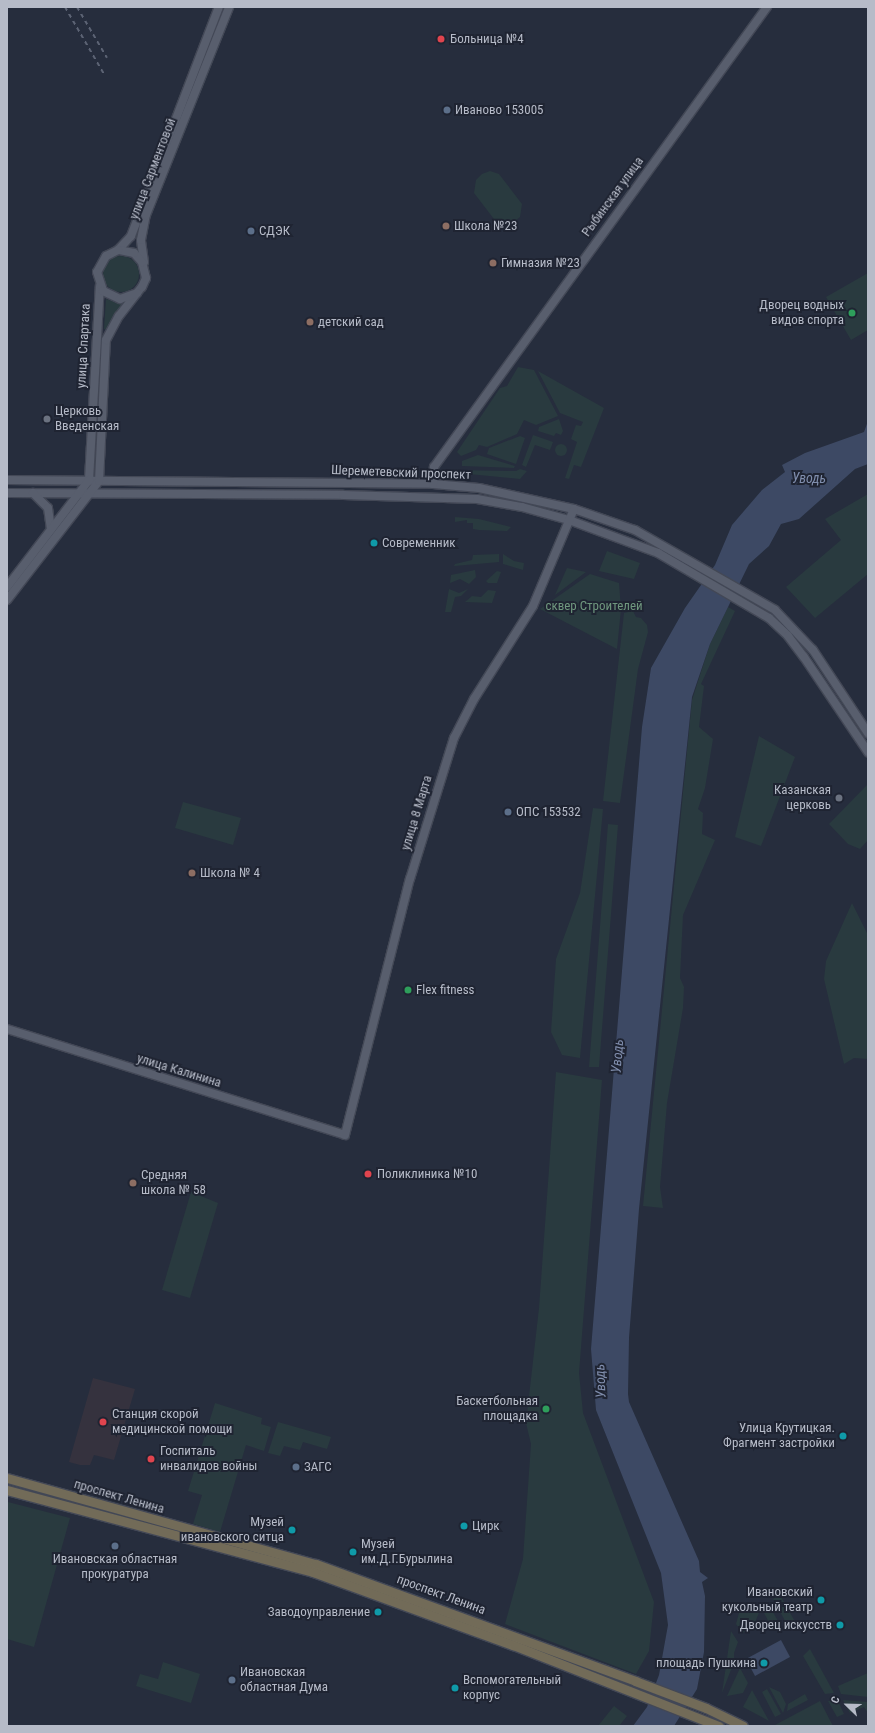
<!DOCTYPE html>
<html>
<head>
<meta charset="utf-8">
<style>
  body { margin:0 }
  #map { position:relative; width:875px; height:1733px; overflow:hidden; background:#262d3d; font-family:"Roboto Condensed",sans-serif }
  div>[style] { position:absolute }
  .medical>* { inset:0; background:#35323e }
  .green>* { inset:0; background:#293a3f }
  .round { border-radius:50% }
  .water>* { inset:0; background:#3d4964 }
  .roads { filter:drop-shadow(1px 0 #434856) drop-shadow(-1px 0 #434856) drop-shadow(0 1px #434856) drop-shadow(0 -1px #434856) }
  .major>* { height:8px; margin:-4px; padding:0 4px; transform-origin:4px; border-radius:4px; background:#585e6d }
  .highway>* { height:9px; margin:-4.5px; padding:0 4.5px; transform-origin:4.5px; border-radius:4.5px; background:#726b58 }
  .rail>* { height:2px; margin-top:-1px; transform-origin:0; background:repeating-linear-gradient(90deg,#5c6374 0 4px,transparent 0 8px) }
  .dots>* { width:11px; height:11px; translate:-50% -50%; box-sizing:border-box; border:2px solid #1f2432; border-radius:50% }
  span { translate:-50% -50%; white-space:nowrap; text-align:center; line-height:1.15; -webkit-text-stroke:4px #1f2432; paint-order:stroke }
  .poi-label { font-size:13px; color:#b6bbc8 }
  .left { translate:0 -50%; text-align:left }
  .right { translate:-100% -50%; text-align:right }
  .street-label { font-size:13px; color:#b6bbc8 }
  .park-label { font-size:13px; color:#6f977e }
  .water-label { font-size:14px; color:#808ead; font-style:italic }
  .frame { position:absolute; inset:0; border:8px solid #b6bbc8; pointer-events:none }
  .north { position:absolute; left:827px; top:1685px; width:40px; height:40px; -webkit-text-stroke:3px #1f2432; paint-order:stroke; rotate:293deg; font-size:11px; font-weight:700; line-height:16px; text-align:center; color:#b6bbc8 }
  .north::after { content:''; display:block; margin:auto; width:14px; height:18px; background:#b6bbc8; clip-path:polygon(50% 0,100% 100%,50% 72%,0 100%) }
</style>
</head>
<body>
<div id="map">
  <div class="medical">
    <i style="clip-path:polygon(93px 1378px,135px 1389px,114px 1460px,94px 1455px,90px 1465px,80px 1465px,69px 1462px)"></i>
  </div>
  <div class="green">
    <i style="clip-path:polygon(490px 171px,499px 174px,522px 204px,520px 217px,510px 225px,497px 223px,474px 193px,476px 180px,482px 174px)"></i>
    <i class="round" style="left:103px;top:256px;width:36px;height:36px"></i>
    <i style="clip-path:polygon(868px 273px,868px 330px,851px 340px,826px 297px)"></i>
    <i style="clip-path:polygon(106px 299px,122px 304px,108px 330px,104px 329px)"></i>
    <i style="clip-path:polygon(518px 367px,534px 370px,558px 416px,536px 425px,524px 420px,517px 434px,487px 447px,479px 445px,476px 450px,461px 456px,457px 452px,500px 388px,507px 386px)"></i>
    <i style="clip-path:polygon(538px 371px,604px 408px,581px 467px,574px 465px,569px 479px,565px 478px,577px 442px,571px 439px,576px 425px,581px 426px,583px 422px,560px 413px)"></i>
    <i style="clip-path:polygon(559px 419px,563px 431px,561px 435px,556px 433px,554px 436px,538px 431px,539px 427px)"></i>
    <i style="clip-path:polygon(533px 435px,553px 442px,550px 450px,535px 445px,526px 467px,522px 465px)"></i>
    <i style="clip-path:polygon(520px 436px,525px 438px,516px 464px,487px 454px,489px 448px)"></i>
    <i class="round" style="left:555px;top:444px;width:12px;height:12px"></i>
    <i style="clip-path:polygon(478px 455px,515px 466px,514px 468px,462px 466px,462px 461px)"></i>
    <i style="clip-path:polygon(520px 469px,527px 471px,520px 479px,448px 472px,450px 470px,516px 471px)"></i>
    <i style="clip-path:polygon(868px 494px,868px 574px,815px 618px,786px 587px,841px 540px,825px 519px)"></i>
    <i style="clip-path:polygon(455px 517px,479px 519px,511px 527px,507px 531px,479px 530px,473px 529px,473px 523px,467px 523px,467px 520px,455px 522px)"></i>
    <i style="clip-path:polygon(607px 551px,640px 563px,634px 579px,599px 571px)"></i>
    <i style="clip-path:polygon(499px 554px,499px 562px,454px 566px,455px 564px,472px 560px,473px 555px)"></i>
    <i style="clip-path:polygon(503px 554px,514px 561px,524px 563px,523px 570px,503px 564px)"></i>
    <i style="clip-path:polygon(567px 568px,586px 572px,555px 595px)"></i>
    <i style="clip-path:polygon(475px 570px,476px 577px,469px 584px,460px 579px,450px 583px,451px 575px)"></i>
    <i style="clip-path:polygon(497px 571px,501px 572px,497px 583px,488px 583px,486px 581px)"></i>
    <i style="clip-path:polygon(590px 574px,619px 583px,621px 609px,617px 649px,540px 609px)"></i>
    <i style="clip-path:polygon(449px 589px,459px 593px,468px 589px,461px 596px,455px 597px,451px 612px,445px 612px)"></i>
    <i style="clip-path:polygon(488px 590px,496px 591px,492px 603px,465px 602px,472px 596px,481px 597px)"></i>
    <i style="clip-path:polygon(728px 607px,735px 611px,701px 684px,704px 686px,699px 727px,713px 739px,705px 788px,698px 809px,703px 813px,702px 834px,715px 840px,683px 915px,680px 978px,684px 987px,683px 1008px,667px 1103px,660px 1187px,663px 1208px,643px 1206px,692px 700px,710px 644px)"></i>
    <i style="clip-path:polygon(633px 611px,636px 617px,641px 618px,647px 625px,648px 632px,638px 669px,620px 803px,603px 801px,624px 613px)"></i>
    <i style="clip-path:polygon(759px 736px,795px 757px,761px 846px,735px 837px)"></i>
    <i style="clip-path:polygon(867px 785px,868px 840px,860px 849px,848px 844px,829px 824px)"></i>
    <i style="clip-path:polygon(183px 802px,241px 818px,233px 845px,175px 828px)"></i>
    <i style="clip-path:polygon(593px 808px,603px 809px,580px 1058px,562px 1055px,551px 1032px,556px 959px,580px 893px)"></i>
    <i style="clip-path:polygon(608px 824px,618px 825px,599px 1067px,589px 1067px)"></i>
    <i style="clip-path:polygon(852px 903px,868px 935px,868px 1059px,854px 1058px,844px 1064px,824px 979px,826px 961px)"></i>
    <i style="clip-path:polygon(556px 1072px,602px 1080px,579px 1373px,583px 1413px,654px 1602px,649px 1651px,636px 1674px,505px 1624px,523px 1559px,531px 1444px,526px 1423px,539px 1308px)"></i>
    <i style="clip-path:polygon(191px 1192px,218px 1203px,190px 1298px,162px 1290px)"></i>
    <i style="clip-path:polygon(215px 1403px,262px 1418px,261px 1424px,271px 1427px,264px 1451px,246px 1445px,220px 1532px,193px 1524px,202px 1495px,188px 1491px)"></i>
    <i style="clip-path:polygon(278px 1422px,331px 1437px,327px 1449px,303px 1442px,300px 1450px,284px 1446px,280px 1456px,268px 1453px)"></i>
    <i style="clip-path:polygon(8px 1502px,70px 1518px,34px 1647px,7px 1639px)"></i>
    <i style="clip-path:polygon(780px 1595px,798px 1627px,789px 1628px,773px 1599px)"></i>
    <i style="clip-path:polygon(767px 1601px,779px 1623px,772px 1628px,764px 1613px)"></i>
    <i style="clip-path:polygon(756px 1604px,760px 1610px,754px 1625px,743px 1633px,736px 1624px,739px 1613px)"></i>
    <i style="clip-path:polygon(731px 1631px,738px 1642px,734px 1653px,734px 1662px,722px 1693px)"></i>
    <i style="clip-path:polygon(810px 1649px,834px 1693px,825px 1694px,803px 1656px)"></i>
    <i style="clip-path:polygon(163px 1662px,200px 1674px,191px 1703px,136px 1686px,140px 1674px,158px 1679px)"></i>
    <i style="clip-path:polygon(740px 1668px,748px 1683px,743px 1693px,727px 1696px)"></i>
    <i style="clip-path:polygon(868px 1673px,868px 1697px,841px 1694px,838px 1686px)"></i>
    <i style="clip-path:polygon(769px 1687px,780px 1692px,786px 1704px,783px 1713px)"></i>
    <i style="clip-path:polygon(767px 1689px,781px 1714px,775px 1717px,762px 1692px)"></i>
    <i style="clip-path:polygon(752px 1690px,769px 1721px,743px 1707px)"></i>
    <i style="clip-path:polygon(805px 1694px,808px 1700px,787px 1711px,788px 1704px)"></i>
    <i style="clip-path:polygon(843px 1700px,868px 1702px,868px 1713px,864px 1707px,850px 1713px)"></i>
    <i style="clip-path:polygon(820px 1701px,833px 1726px,775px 1725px)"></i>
    <i style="clip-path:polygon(828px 1701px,838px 1701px,844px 1714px,837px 1717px)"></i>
    <i style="clip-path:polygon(614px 1706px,627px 1716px,619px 1726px,598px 1726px)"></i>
  </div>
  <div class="water">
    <i style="clip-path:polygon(868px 421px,868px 464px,855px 469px,799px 519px,781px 524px,769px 546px,749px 564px,710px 644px,692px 697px,639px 1209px,629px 1338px,628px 1394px,629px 1402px,699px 1561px,700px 1572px,708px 1578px,702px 1582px,705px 1596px,704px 1652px,697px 1689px,674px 1726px,633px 1726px,647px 1707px,659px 1675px,668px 1625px,661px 1573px,596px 1410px,591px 1349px,642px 727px,651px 668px,685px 608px,715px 565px,732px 525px,762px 490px,785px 472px,782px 465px,805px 453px,864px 432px)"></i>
    <i style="clip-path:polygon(781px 1640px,790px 1657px,755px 1676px,746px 1659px)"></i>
  </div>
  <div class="roads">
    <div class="major">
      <i style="left:118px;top:250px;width:19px;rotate:-47deg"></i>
      <i style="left:131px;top:236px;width:245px;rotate:-69deg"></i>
      <i style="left:144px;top:262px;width:22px;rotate:-98deg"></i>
      <i style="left:141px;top:240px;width:25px;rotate:-79deg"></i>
      <i style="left:146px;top:215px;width:224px;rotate:-68.2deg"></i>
      <i style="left:7px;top:480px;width:426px;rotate:0.5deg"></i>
      <i style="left:433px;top:484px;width:46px;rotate:5deg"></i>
      <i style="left:479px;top:488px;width:97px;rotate:12.5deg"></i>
      <i style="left:574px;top:509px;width:65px;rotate:19deg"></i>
      <i style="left:635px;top:530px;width:161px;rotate:29.7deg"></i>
      <i style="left:775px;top:610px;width:55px;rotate:46.5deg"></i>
      <i style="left:813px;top:650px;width:100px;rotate:56.5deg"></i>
      <i style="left:89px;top:480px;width:194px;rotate:-86.8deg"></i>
      <i style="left:433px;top:484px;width:17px;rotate:-87deg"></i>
      <i style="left:434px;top:467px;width:568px;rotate:-54.1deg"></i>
      <i style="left:7px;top:493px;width:336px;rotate:0.3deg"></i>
      <i style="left:343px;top:495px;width:134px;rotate:1.7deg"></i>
      <i style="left:477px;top:499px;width:46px;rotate:10.1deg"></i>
      <i style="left:522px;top:507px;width:49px;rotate:15.5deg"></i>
      <i style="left:569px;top:520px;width:95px;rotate:20.3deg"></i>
      <i style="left:658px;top:553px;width:129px;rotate:30.4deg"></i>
      <i style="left:769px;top:618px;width:26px;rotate:43deg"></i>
      <i style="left:788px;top:636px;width:26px;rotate:53deg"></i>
      <i style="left:804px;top:657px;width:115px;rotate:56deg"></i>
      <i style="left:33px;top:493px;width:21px;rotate:45deg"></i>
      <i style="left:48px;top:508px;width:21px;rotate:82deg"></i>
      <i style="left:7px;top:587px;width:135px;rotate:-52.5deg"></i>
      <i style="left:7px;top:600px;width:150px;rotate:-52.3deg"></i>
      <i style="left:99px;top:481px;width:141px;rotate:-87.2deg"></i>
      <i style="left:106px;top:340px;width:27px;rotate:-62deg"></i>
      <i style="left:119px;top:316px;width:37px;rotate:-52deg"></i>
      <i style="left:142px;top:287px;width:10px;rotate:-66deg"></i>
      <i style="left:146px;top:278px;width:16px;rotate:-104deg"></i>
      <i style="left:142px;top:262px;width:12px;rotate:-132deg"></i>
      <i style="left:134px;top:253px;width:16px;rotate:-169deg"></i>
      <i style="left:118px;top:250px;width:13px;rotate:153deg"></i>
      <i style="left:106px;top:256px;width:18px;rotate:119deg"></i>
      <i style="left:97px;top:272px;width:20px;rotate:72deg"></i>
      <i style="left:103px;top:291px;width:19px;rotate:25deg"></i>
      <i style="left:120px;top:299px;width:18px;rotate:-19deg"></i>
      <i style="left:7px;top:1029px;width:354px;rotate:17.4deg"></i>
      <i style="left:345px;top:1135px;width:264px;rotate:-75.8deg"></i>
      <i style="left:410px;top:879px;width:148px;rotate:-72.7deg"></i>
      <i style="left:454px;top:738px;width:44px;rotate:-62.9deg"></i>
      <i style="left:474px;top:699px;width:110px;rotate:-57.6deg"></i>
      <i style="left:533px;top:606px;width:105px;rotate:-67.1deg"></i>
    </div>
    <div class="highway">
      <i style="left:7px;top:1478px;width:321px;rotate:15.6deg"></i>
      <i style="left:316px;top:1564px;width:340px;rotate:20.1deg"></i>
      <i style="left:635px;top:1681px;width:76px;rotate:20.8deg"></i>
      <i style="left:706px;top:1708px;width:41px;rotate:25.9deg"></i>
      <i style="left:7px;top:1490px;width:317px;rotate:15deg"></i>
      <i style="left:313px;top:1572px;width:213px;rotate:20.1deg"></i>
      <i style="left:513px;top:1645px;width:221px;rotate:21.5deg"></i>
    </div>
  </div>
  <div class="rail">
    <i style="left:65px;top:7px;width:78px;rotate:59.8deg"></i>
    <i style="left:77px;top:7px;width:59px;rotate:59.5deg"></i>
  </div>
  <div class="dots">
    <i style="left:441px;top:39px;background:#e0444e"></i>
    <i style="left:447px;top:110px;background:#5c6f8a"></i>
    <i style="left:446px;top:226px;background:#8d6e63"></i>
    <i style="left:251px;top:231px;background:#5c6f8a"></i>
    <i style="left:493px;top:263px;background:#8d6e63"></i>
    <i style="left:852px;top:313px;background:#2e9e5b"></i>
    <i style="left:310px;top:322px;background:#8d6e63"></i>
    <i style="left:47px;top:419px;background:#6b7280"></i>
    <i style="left:374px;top:543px;background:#0f9aa8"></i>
    <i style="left:839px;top:798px;background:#6b7280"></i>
    <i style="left:508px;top:812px;background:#5c6f8a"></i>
    <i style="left:192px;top:873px;background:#8d6e63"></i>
    <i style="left:408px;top:990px;background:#2e9e5b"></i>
    <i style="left:368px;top:1174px;background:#e0444e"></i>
    <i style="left:133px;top:1183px;background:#8d6e63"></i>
    <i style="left:546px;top:1409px;background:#2e9e5b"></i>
    <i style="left:103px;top:1422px;background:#e0444e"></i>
    <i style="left:843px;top:1436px;background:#0f9aa8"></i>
    <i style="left:151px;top:1459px;background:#e0444e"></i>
    <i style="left:296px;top:1467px;background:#5c6f8a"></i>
    <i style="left:464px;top:1526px;background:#0f9aa8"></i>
    <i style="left:292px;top:1530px;background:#0f9aa8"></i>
    <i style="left:115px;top:1546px;background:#5c6f8a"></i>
    <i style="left:353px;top:1552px;background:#0f9aa8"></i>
    <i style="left:821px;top:1600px;background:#0f9aa8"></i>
    <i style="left:378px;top:1612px;background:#0f9aa8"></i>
    <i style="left:840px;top:1625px;background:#0f9aa8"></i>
    <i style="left:764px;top:1663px;background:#0f9aa8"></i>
    <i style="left:232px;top:1680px;background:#5c6f8a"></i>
    <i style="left:455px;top:1688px;background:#0f9aa8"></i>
  </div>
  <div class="poi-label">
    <span class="left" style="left:450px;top:39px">Больница №4</span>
    <span class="left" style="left:455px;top:110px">Иваново 153005</span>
    <span class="left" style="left:454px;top:226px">Школа №23</span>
    <span class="left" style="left:259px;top:231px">СДЭК</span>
    <span class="left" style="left:501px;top:263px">Гимназия №23</span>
    <span class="right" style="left:844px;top:313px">Дворец водных<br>видов спорта</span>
    <span class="left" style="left:318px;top:322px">детский сад</span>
    <span class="left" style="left:55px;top:419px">Церковь<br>Введенская</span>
    <span class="left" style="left:382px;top:543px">Современник</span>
    <span class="right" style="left:831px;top:798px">Казанская<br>церковь</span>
    <span class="left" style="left:516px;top:812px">ОПС 153532</span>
    <span class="left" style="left:200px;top:873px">Школа № 4</span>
    <span class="left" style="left:416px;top:990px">Flex fitness</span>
    <span class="left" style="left:377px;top:1174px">Поликлиника №10</span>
    <span class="left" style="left:141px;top:1183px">Средняя<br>школа № 58</span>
    <span class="right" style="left:538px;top:1409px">Баскетбольная<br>площадка</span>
    <span class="left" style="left:112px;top:1422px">Станция скорой<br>медицинской помощи</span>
    <span class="right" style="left:835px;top:1436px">Улица Крутицкая.<br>Фрагмент застройки</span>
    <span class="left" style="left:160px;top:1459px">Госпиталь<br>инвалидов войны</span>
    <span class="left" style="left:304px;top:1467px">ЗАГС</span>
    <span class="right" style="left:284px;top:1530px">Музей<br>ивановского ситца</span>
    <span class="left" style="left:472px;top:1526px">Цирк</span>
    <span class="left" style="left:361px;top:1552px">Музей<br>им.Д.Г.Бурылина</span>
    <span style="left:115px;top:1567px">Ивановская областная<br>прокуратура</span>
    <span class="right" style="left:813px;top:1600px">Ивановский<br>кукольный театр</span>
    <span class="right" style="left:370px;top:1612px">Заводоуправление</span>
    <span class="right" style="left:832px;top:1625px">Дворец искусств</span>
    <span class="right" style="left:756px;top:1663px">площадь Пушкина</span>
    <span class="left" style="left:240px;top:1680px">Ивановская<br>областная Дума</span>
    <span class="left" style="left:463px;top:1688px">Вспомогательный<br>корпус</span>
  </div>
  <div class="street-label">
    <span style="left:153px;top:169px;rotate:-69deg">улица Сарментовой</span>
    <span style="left:613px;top:197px;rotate:-54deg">Рыбинская улица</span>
    <span style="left:84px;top:346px;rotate:-87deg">улица Спартака</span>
    <span style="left:401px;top:473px;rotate:2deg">Шереметевский проспект</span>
    <span style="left:417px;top:813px;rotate:-73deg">улица 8 Марта</span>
    <span style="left:179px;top:1071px;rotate:17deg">улица Калинина</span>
    <span style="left:119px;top:1497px;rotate:16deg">проспект Ленина</span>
    <span style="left:441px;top:1595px;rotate:20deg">проспект Ленина</span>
  </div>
  <div class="park-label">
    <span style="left:594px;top:606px">сквер Строителей</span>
  </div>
  <div class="water-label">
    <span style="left:809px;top:478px">Уводь</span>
    <span style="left:617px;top:1056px;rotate:-85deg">Уводь</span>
    <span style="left:600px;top:1381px;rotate:-92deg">Уводь</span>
  </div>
  <div class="frame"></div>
  <div class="north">С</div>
</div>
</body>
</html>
